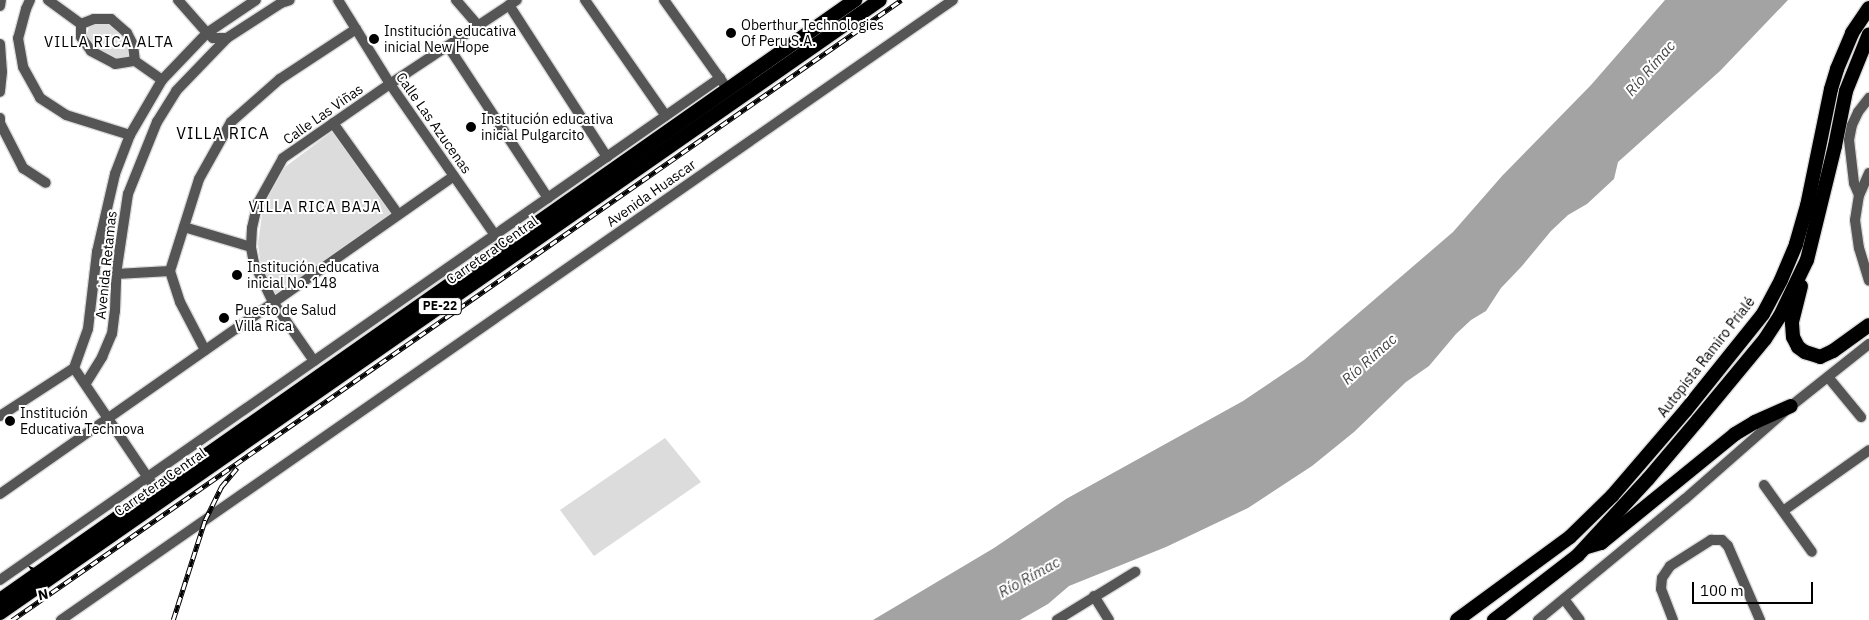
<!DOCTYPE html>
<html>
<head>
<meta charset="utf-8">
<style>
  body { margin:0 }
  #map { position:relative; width:1869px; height:620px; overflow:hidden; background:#fff; font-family:"IBM Plex Sans",sans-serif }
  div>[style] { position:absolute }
  .green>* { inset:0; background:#dcdcdc }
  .water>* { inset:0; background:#a3a3a3 }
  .roads { filter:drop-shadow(1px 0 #dbdbdb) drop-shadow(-1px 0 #dbdbdb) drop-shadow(0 1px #dbdbdb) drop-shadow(0 -1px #dbdbdb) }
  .minor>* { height:10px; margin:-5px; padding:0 5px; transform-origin:5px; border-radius:5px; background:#555 }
  .tertiary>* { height:10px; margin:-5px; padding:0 5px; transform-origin:5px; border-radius:5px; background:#555 }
  .trunk>* { height:14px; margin:-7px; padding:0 7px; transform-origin:7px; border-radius:7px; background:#000 }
  .rail>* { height:4.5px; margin-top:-2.25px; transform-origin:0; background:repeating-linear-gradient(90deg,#fff 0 8px,#000 0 16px); box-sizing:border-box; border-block:1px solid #000 }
  .dots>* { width:14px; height:14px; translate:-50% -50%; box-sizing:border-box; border:2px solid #fff; border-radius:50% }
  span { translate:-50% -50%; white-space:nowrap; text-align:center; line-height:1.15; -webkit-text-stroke:4px #fff; paint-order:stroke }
  .shield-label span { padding:1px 4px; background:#fff; border:1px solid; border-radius:4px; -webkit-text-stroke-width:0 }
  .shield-label { font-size:12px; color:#000; font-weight:700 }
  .poi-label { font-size:14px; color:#000 }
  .left { translate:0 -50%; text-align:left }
  .street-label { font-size:14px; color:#000 }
  .neighbourhood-label { font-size:15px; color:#000; letter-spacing:1px }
  .water-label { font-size:15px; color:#444; font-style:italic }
  .quarter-label { font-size:16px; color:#000; letter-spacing:1px }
  .north { position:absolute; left:15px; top:555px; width:50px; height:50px; -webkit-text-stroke:4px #fff; paint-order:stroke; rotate:168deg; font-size:14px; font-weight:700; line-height:20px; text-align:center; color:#000 }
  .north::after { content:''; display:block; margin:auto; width:18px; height:22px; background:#000; clip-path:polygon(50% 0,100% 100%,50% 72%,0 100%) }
  .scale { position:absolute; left:1692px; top:582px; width:121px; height:22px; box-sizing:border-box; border:2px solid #000; border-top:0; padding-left:6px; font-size:15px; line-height:18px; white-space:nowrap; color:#000; -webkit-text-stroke:4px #fff; paint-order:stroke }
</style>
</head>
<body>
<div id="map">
  <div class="green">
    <i style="clip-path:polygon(94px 23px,109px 23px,126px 36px,130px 55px,126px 59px,122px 61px,96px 51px,86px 37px,89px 27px)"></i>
    <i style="clip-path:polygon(334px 130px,394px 214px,276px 298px,260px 260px,258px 244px,263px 207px,285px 167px)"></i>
    <i style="clip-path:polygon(665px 438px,701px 482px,594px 556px,560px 510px)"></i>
  </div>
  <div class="water">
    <i style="clip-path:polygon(1665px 0,1788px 0,1720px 71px,1618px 162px,1614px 179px,1587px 204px,1568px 215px,1551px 231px,1522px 266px,1501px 288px,1486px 311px,1471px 320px,1456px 334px,1429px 366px,1406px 382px,1354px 432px,1312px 466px,1248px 508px,1166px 547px,1069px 586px,1048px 604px,1020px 620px,873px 620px,994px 548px,1066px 499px,1243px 401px,1304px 360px,1453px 232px,1502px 176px,1591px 85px)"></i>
  </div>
  <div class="roads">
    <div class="minor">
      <i style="left:30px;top:0;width:10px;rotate:114deg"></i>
      <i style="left:26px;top:9px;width:30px;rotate:105deg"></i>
      <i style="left:18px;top:38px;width:29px;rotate:80deg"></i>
      <i style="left:23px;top:67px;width:35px;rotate:61deg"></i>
      <i style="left:40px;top:98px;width:31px;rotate:33deg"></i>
      <i style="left:66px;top:115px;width:67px;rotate:17.4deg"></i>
      <i style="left:48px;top:0;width:41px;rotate:36deg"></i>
      <i style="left:178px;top:0;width:44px;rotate:48.7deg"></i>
      <i style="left:207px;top:33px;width:8px;rotate:40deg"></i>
      <i style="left:213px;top:38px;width:14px"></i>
      <i style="left:338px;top:0;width:99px;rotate:58.2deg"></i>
      <i style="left:390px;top:84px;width:184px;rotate:55.2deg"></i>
      <i style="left:456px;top:0;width:33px;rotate:49deg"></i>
      <i style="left:585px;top:0;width:141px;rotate:55.1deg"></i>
      <i style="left:664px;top:0;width:103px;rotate:54.5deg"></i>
      <i style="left:509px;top:5px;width:181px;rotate:57.2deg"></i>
      <i style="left:0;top:6px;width:6px;rotate:-81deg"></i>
      <i style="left:81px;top:24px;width:14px;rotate:-21deg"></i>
      <i style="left:94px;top:19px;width:17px"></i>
      <i style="left:111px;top:19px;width:21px;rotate:41deg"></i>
      <i style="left:127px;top:33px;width:13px;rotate:63deg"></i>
      <i style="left:133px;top:45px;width:16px;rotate:83deg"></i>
      <i style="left:81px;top:24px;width:13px;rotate:90deg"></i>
      <i style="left:81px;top:37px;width:17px;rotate:54deg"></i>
      <i style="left:91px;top:51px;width:27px;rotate:28deg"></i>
      <i style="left:115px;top:64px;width:20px;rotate:-9deg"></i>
      <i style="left:0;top:44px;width:28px;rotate:86deg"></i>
      <i style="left:2px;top:72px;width:20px;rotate:96deg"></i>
      <i style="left:448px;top:46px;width:182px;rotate:56.7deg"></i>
      <i style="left:135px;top:61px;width:33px;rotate:35deg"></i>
      <i style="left:0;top:118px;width:5px;rotate:90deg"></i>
      <i style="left:0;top:123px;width:51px;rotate:62.9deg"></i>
      <i style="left:23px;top:168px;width:27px;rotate:33deg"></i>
      <i style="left:333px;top:123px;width:112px;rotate:54.5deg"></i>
      <i style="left:1859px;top:195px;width:13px;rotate:-113deg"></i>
      <i style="left:1854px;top:183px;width:43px;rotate:-96.6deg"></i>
      <i style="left:1849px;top:140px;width:15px;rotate:-79deg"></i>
      <i style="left:1852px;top:125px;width:14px;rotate:-65deg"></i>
      <i style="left:1858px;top:112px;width:18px;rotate:-52deg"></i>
      <i style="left:184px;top:227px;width:70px;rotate:16.6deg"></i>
      <i style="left:116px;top:274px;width:54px;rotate:-3.2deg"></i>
      <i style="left:205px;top:350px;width:54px;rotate:-117.5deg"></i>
      <i style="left:180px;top:302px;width:33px;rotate:-108deg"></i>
      <i style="left:170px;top:271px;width:96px;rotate:-72.5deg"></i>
      <i style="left:199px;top:179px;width:65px;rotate:-60.7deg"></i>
      <i style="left:231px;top:122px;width:65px;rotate:-41.3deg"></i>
      <i style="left:280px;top:79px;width:91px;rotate:-33.3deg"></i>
      <i style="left:314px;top:361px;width:72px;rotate:-124.8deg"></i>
      <i style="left:273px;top:302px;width:43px;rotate:-116deg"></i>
      <i style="left:254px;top:263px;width:16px;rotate:-101deg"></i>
      <i style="left:251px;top:247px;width:19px;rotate:-87deg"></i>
      <i style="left:252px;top:228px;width:26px;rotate:-77deg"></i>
      <i style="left:258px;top:203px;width:51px;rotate:-60.9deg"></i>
      <i style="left:283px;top:158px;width:130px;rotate:-34.7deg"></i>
      <i style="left:390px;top:84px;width:152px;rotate:-33.5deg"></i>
      <i style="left:74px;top:368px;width:148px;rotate:56deg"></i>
      <i style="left:1828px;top:377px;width:52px;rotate:50.5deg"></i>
      <i style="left:86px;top:383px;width:31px;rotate:-58deg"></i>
      <i style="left:102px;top:357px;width:25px;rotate:-67deg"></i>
      <i style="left:112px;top:334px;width:23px;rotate:-83deg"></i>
      <i style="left:115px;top:311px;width:37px;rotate:-88deg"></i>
      <i style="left:116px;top:274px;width:81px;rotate:-81.5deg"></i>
      <i style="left:128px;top:194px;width:78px;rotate:-68.1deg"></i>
      <i style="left:157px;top:122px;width:36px;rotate:-58deg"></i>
      <i style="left:176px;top:91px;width:74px;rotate:-46.1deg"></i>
      <i style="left:227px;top:38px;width:64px;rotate:-32.9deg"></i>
      <i style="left:281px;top:3px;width:9px;rotate:-18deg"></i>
      <i style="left:0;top:416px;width:88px;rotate:-33deg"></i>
      <i style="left:74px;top:368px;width:41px;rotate:-70.3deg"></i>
      <i style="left:88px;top:329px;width:78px;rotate:-83.3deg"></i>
      <i style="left:97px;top:252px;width:80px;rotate:-77deg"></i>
      <i style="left:115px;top:174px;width:42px;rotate:-69deg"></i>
      <i style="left:130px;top:135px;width:64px;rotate:-59.8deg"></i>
      <i style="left:162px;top:80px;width:65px;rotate:-46.2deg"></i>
      <i style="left:207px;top:33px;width:59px;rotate:-34deg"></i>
      <i style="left:1764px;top:485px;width:82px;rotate:54.4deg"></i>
      <i style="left:0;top:494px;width:554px;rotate:-35.01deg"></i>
      <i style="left:1783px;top:511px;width:105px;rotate:-35.3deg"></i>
      <i style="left:0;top:580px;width:878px;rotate:-34.89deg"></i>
      <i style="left:1094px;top:596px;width:28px;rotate:58deg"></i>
      <i style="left:1564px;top:599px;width:26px;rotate:53deg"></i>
      <i style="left:61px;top:620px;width:1086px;rotate:-34.8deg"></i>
      <i style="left:1057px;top:620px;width:92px;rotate:-31.6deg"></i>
      <i style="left:1538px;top:620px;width:190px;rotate:-39.5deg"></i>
      <i style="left:1685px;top:499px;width:141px;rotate:-41.3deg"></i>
      <i style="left:1791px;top:406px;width:100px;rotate:-38.5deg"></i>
      <i style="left:1673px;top:620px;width:33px;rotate:-111deg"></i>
      <i style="left:1661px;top:589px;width:11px;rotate:-85deg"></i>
      <i style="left:1662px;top:578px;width:14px;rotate:-56deg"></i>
      <i style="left:1670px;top:566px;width:49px;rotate:-32.4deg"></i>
      <i style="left:1711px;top:540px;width:11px"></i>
      <i style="left:1722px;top:540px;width:8px;rotate:45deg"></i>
      <i style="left:1728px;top:546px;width:81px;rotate:66.6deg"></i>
    </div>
    <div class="tertiary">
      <i style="left:1869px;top:173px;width:24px;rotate:114deg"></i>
      <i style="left:1859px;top:195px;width:25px;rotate:99deg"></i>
      <i style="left:1855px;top:220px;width:28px;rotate:82deg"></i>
      <i style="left:1859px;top:248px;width:34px;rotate:73deg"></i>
    </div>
    <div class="trunk">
      <i style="left:1801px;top:286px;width:38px;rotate:104deg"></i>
      <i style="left:1792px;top:323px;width:14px;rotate:86deg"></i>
      <i style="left:1793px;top:337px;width:11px;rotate:63deg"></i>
      <i style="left:1798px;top:347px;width:9px;rotate:36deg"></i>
      <i style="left:1805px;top:352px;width:16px;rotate:18deg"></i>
      <i style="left:1820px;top:357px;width:14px;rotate:-25deg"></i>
      <i style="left:1833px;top:351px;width:44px;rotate:-35.8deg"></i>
      <i style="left:1587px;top:547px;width:15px;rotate:-16deg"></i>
      <i style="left:1601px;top:543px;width:173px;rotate:-39.1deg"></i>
      <i style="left:1735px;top:434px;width:23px;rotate:-31deg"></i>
      <i style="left:1755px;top:422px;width:39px;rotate:-24deg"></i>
      <i style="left:0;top:600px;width:1045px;rotate:-35.06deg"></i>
      <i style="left:0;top:613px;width:1072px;rotate:-34.86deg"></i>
      <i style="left:1457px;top:620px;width:140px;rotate:-36.3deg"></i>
      <i style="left:1570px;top:537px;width:59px;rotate:-44.3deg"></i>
      <i style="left:1612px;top:496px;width:113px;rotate:-49.3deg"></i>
      <i style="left:1686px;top:410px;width:123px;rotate:-51.3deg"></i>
      <i style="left:1763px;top:314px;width:38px;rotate:-62deg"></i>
      <i style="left:1781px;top:280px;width:39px;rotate:-67deg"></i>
      <i style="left:1796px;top:244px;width:40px;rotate:-74deg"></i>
      <i style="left:1807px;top:206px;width:119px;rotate:-78.4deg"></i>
      <i style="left:1831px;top:89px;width:21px;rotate:-73deg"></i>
      <i style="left:1837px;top:69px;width:39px;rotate:-67deg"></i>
      <i style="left:1852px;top:33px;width:30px;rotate:-56deg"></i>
      <i style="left:1494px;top:620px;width:106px;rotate:-37.7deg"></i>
      <i style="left:1578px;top:555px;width:103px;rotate:-47.4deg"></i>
      <i style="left:1648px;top:479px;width:77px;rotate:-49.7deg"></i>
      <i style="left:1698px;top:420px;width:105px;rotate:-50.4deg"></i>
      <i style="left:1765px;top:339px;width:27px;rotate:-57deg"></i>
      <i style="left:1780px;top:316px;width:62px;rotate:-64.3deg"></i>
      <i style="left:1807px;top:260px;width:117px;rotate:-76.2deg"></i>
      <i style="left:1835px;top:146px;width:56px;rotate:-78.7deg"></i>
      <i style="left:1846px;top:91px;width:61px;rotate:-68deg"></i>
    </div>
  </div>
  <div class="rail">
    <i style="left:12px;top:620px;width:1084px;rotate:-34.89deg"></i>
    <i style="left:173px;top:620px;width:105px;rotate:-72.3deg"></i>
    <i style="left:205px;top:520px;width:37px;rotate:-64deg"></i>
    <i style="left:221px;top:487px;width:25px;rotate:-50deg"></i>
  </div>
  <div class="dots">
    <i style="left:731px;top:33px;background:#000"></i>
    <i style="left:374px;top:39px;background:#000"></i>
    <i style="left:471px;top:127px;background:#000"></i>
    <i style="left:237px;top:275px;background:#000"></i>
    <i style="left:224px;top:318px;background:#000"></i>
    <i style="left:10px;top:421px;background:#000"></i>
  </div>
  <div class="shield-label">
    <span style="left:440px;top:306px">PE-22</span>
  </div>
  <div class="poi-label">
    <span class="left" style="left:741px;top:33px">Oberthur Technologies<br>Of Peru S.A.</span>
    <span class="left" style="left:384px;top:39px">Institución educativa<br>inicial New Hope</span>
    <span class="left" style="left:481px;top:127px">Institución educativa<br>inicial Pulgarcito</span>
    <span class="left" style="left:247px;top:275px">Institución educativa<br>inicial No. 148</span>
    <span class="left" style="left:235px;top:318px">Puesto de Salud<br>Villa Rica</span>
    <span class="left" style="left:20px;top:421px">Institución<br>Educativa Technova</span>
  </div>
  <div class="street-label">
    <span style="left:323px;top:114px;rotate:-35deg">Calle Las Viñas</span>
    <span style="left:434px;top:123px;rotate:55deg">Calle Las Azucenas</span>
    <span style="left:651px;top:193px;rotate:-35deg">Avenida Huascar</span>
    <span style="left:492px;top:250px;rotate:-35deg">Carretera Central</span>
    <span style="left:106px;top:265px;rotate:-84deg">Avenida Retamas</span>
    <span style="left:1706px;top:357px;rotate:-52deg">Autopista Ramiro Prialé</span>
    <span style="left:160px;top:482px;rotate:-35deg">Carretera Central</span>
  </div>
  <div class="neighbourhood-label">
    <span style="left:109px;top:42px">VILLA RICA ALTA</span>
    <span style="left:315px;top:207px">VILLA RICA BAJA</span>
  </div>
  <div class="water-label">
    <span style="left:1650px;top:68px;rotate:-49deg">Río Rímac</span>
    <span style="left:1369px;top:359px;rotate:-42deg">Río Rímac</span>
    <span style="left:1029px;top:577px;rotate:-29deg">Río Rímac</span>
  </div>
  <div class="quarter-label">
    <span style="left:223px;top:133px">VILLA RICA</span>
  </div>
  <div class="north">N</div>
  <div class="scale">100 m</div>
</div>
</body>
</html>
